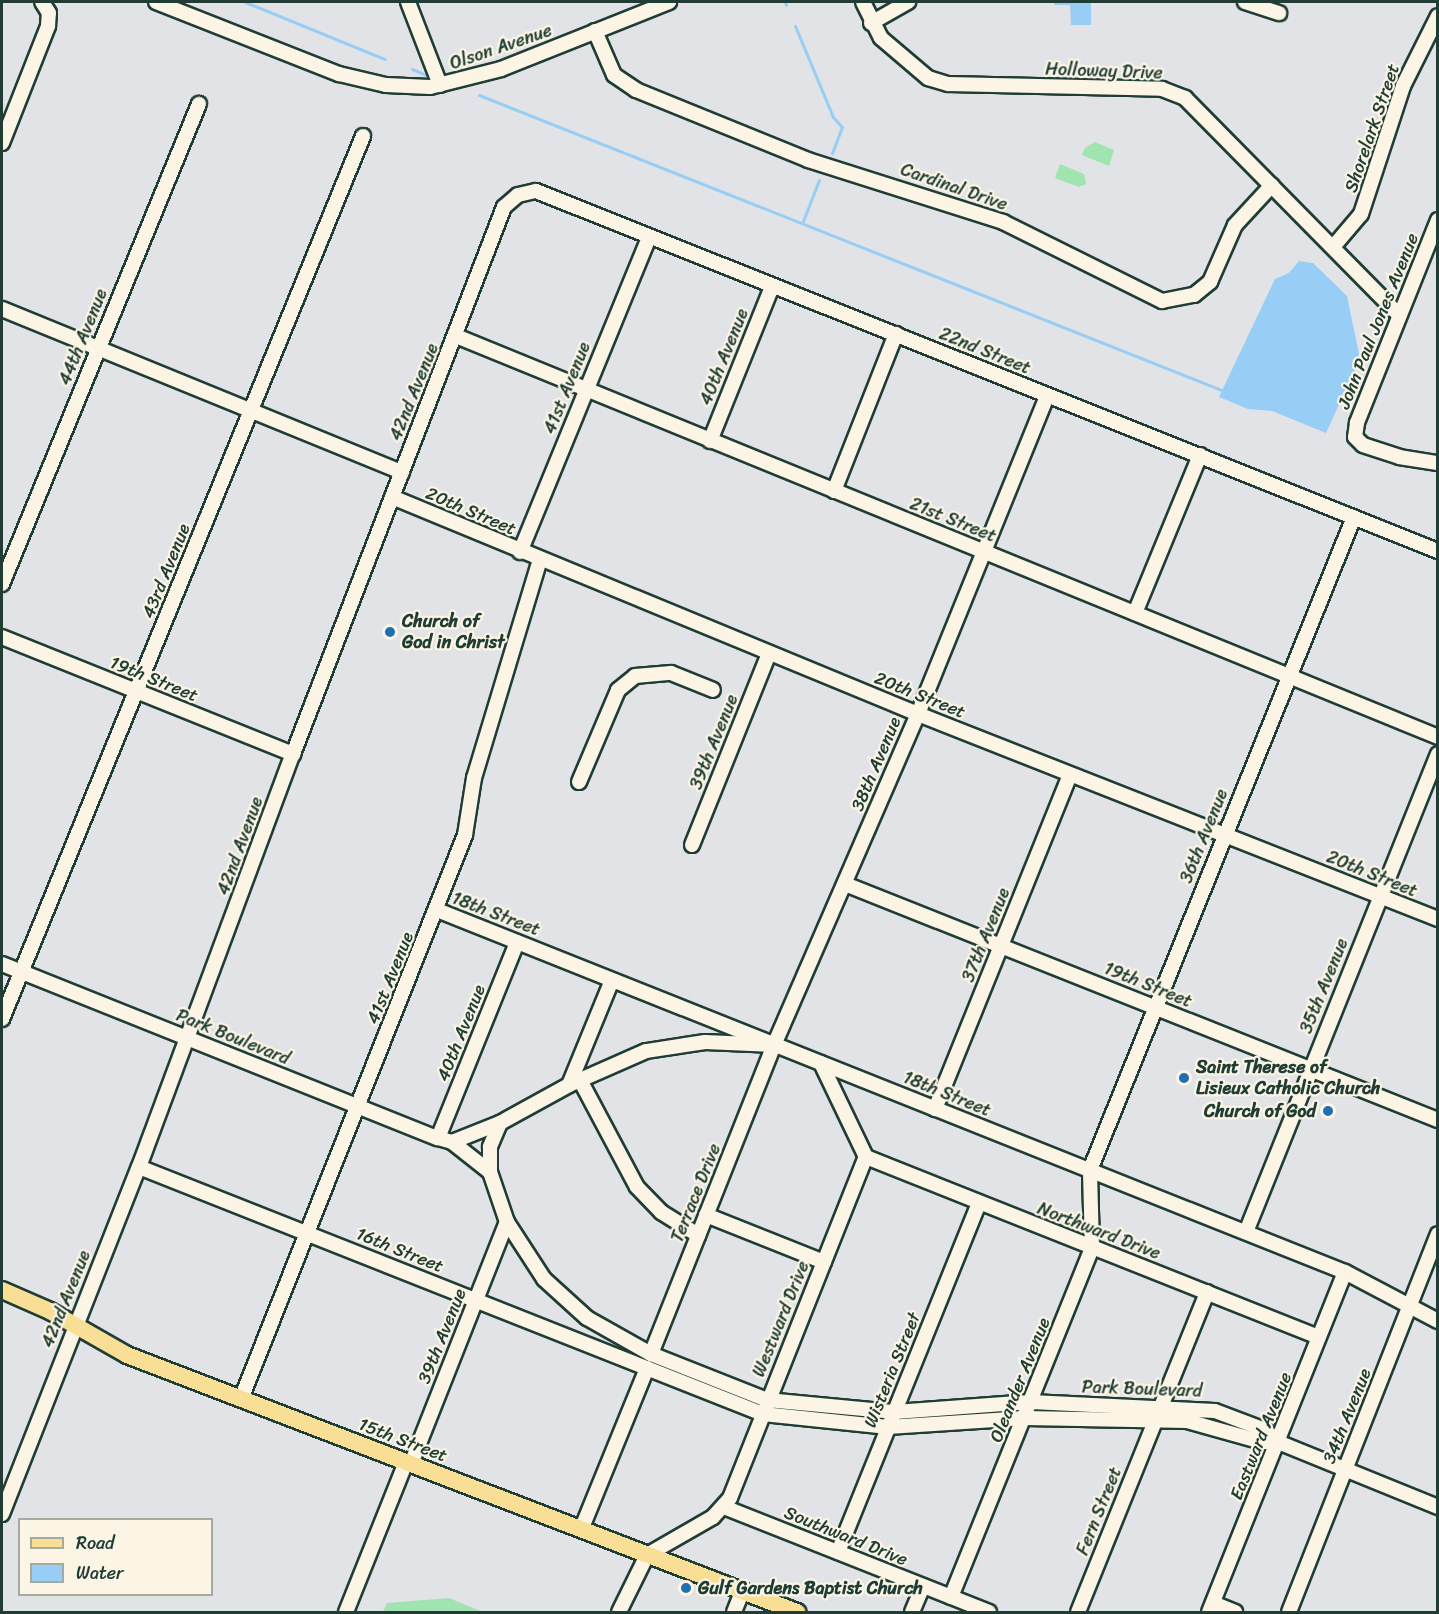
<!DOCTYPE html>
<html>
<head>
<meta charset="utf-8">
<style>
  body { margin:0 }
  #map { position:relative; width:1439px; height:1614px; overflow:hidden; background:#e1e3e6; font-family:Sriracha,sans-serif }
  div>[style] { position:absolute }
  .green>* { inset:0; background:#a0e4af }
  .water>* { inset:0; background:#98cdf6 }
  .stream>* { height:3px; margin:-1.5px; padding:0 1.5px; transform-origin:1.5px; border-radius:1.5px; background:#98cdf6 }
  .roads { filter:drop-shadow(2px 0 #1f3d34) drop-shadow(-2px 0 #1f3d34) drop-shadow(0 2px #1f3d34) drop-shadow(0 -2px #1f3d34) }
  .minor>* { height:14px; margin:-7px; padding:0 7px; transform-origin:7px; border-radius:7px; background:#fcf5e5 }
  .major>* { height:16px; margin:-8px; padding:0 8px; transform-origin:8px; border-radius:8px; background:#f9df96 }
  .dots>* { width:16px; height:16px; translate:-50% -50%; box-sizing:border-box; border:3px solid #fcf5e5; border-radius:50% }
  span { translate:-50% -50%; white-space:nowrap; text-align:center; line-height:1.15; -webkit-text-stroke:4.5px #fcf5e5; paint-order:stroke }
  .street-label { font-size:18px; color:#1f3d34 }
  .poi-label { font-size:18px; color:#1f3d34; font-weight:700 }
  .left { translate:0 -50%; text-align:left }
  .right { translate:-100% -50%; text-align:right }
  .frame { position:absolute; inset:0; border:3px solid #1f3d34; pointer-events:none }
  .legend { position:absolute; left:18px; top:1518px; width:195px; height:78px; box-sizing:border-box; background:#fcf5e5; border:2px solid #a4ab9e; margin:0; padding:8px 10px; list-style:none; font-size:18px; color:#1f3d34 }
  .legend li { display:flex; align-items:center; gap:12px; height:30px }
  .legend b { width:30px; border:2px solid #a4ab9e }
</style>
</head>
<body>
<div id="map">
  <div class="green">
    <i style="clip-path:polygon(1095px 142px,1114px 150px,1109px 166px,1082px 155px,1085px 148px)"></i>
    <i style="clip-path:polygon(1060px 164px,1084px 174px,1086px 184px,1079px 187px,1055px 178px)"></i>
    <i style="clip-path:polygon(449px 1598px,483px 1612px,383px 1612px,387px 1603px)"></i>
  </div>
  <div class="water">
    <i style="clip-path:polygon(1054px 2px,1091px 2px,1091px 25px,1071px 25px,1070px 5px,1054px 5px)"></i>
    <i style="clip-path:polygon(1299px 261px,1313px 263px,1347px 296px,1360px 359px,1326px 433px,1272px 411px,1248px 409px,1219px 397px,1275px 279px,1289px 273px)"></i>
  </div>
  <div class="stream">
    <i style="left:245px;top:2px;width:151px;rotate:22.2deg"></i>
    <i style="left:785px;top:2px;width:3px;rotate:72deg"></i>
    <i style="left:795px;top:26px;width:99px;rotate:67.3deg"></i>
    <i style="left:833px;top:117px;width:13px;rotate:48deg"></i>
    <i style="left:842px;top:127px;width:28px;rotate:111deg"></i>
    <i style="left:412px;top:69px;width:15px;rotate:23deg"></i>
    <i style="left:479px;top:95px;width:802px;rotate:21.67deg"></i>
    <i style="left:803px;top:221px;width:44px;rotate:-68.7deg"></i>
  </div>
  <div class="roads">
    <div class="minor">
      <i style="left:156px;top:2px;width:197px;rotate:21.5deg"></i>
      <i style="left:339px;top:74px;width:48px;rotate:13.2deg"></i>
      <i style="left:386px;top:85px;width:44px;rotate:2.6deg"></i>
      <i style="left:430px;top:87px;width:73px;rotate:-14.2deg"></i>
      <i style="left:501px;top:69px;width:181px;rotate:-21.7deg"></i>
      <i style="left:408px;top:2px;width:89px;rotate:68.9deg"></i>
      <i style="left:863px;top:2px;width:40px;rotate:63.4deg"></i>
      <i style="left:881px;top:38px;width:62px;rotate:40.4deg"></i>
      <i style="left:928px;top:78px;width:21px;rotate:17deg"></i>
      <i style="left:948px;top:84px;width:214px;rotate:1.3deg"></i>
      <i style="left:1162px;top:89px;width:25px;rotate:21deg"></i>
      <i style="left:1185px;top:98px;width:305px;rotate:45.4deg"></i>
      <i style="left:1245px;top:2px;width:36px;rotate:18deg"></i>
      <i style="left:871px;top:23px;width:43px;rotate:-29.6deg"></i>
      <i style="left:595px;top:31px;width:48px;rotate:66.6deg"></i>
      <i style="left:614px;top:75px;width:27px;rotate:34deg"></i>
      <i style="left:636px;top:90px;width:186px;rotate:22.1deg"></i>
      <i style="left:808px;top:160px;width:205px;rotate:17.6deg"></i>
      <i style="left:1003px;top:222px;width:178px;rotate:26.4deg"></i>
      <i style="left:1162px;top:301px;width:33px;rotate:-11deg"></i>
      <i style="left:1194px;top:295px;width:21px;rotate:-39deg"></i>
      <i style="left:1210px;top:282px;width:62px;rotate:-66.3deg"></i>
      <i style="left:1235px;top:225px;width:54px;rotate:-47.2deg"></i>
      <i style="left:2px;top:143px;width:126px;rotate:-68.5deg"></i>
      <i style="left:48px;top:26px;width:13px;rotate:-86deg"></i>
      <i style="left:49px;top:13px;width:13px;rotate:-122deg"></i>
      <i style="left:1438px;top:220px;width:219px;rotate:111.8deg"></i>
      <i style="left:1357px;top:423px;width:14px;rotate:98deg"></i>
      <i style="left:1355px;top:437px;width:11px;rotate:45deg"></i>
      <i style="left:1363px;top:445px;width:38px;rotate:18deg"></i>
      <i style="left:1399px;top:457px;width:39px;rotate:9deg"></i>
      <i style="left:1333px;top:247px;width:43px;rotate:-49.7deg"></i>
      <i style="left:1361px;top:214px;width:135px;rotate:-71.8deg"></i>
      <i style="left:1403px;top:86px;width:78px;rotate:-63.4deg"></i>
      <i style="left:2px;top:309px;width:432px;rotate:22.2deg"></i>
      <i style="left:456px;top:336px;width:1061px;rotate:22.21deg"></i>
      <i style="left:710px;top:441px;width:166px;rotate:-68.1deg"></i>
      <i style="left:834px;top:491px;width:169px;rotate:-68.5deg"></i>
      <i style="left:392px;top:497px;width:569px;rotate:22.42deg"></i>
      <i style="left:918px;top:714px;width:559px;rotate:21.52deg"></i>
      <i style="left:520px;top:552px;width:339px;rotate:-67.7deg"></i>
      <i style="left:2px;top:584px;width:519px;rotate:-67.69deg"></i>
      <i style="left:1135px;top:613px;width:171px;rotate:-67.6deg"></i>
      <i style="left:2px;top:637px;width:314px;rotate:21.9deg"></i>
      <i style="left:579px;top:782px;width:100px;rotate:-67deg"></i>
      <i style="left:618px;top:690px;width:22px;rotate:-39deg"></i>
      <i style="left:635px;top:676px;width:36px;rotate:-5deg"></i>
      <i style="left:671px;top:673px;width:45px;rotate:22deg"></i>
      <i style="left:692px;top:845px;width:207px;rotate:-68.1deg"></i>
      <i style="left:845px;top:884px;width:638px;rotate:21.7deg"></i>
      <i style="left:437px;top:910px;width:978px;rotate:21.74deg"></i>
      <i style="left:1345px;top:1272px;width:105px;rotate:27.8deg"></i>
      <i style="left:2px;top:964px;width:469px;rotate:21.8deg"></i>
      <i style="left:438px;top:1138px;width:15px;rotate:16deg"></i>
      <i style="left:452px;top:1142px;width:52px;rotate:-21.6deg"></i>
      <i style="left:2px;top:1019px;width:954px;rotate:-67.76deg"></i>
      <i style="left:774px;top:1045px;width:69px;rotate:-177.5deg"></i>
      <i style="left:705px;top:1042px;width:60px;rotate:171.3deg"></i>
      <i style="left:646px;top:1051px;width:84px;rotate:156.2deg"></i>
      <i style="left:569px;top:1085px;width:79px;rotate:151.2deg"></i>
      <i style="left:500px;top:1123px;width:26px;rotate:113deg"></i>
      <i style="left:490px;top:1147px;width:25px;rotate:90deg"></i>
      <i style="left:490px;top:1172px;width:53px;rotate:71.2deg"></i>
      <i style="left:507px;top:1222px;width:68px;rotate:57deg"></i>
      <i style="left:544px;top:1279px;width:58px;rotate:42.2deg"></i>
      <i style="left:587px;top:1318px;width:73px;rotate:29.4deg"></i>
      <i style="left:651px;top:1354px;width:125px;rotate:21.6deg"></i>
      <i style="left:767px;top:1400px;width:129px;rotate:5.4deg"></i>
      <i style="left:895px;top:1412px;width:136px;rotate:-4.2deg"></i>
      <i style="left:1031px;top:1402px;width:184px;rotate:2.8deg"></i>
      <i style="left:1215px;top:1411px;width:53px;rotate:20.8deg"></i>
      <i style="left:1265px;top:1430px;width:18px;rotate:43deg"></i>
      <i style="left:1278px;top:1442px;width:173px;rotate:22.1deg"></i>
      <i style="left:580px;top:1080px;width:121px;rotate:62deg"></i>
      <i style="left:637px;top:1187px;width:35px;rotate:46deg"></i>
      <i style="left:661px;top:1212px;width:44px;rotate:31.9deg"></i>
      <i style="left:569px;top:1085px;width:113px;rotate:-67.7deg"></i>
      <i style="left:935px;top:1109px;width:360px;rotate:-68deg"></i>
      <i style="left:438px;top:1138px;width:211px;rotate:-68deg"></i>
      <i style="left:452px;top:1142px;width:48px;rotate:38.3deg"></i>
      <i style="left:866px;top:1157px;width:487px;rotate:21.7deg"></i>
      <i style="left:139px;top:1167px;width:671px;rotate:21.6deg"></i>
      <i style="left:763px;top:1414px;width:126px;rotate:5.9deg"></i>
      <i style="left:888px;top:1427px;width:137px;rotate:-3.8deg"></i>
      <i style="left:1025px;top:1418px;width:162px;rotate:1.1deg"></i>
      <i style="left:1187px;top:1421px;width:78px;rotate:15.6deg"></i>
      <i style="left:1262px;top:1442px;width:16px"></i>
      <i style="left:706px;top:1215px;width:127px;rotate:21.7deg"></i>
      <i style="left:1246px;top:1232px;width:515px;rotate:-68.12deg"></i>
      <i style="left:651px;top:1354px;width:333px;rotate:-68.3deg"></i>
      <i style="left:774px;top:1045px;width:361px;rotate:-66.5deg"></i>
      <i style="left:918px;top:714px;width:343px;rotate:-67.9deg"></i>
      <i style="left:241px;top:1399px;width:607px;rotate:-68.34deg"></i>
      <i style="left:465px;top:835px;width:58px;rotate:-81deg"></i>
      <i style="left:474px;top:778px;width:228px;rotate:-73.2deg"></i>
      <i style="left:411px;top:1464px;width:260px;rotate:-68.4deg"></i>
      <i style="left:724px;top:1507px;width:285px;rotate:21.6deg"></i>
      <i style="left:2px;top:1514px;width:373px;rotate:-68.5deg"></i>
      <i style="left:139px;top:1167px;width:441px;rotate:-69.6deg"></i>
      <i style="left:293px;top:754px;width:586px;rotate:-68.91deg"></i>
      <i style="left:504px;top:207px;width:18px;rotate:-41deg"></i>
      <i style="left:518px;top:195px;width:18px;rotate:-13deg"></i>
      <i style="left:536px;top:191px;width:971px;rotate:21.76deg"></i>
      <i style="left:581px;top:1530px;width:175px;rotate:-67.8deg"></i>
      <i style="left:838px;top:1552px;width:376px;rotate:-68deg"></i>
      <i style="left:951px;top:1597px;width:376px;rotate:-68deg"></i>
      <i style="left:1092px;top:1248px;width:78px;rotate:-91.5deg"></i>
      <i style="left:1090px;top:1170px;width:704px;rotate:-67.99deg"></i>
      <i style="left:1213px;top:1603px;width:24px;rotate:22deg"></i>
      <i style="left:346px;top:1612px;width:162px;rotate:-68.2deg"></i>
      <i style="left:619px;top:1612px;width:64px;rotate:-63.8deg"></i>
      <i style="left:647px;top:1555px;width:76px;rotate:-29.9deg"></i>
      <i style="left:713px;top:1517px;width:25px;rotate:-48deg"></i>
      <i style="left:730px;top:1498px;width:367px;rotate:-68.3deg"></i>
      <i style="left:866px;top:1157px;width:104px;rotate:-115.6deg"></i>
      <i style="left:734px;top:1612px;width:22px;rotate:-68deg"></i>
      <i style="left:912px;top:1612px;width:28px;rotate:-67deg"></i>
      <i style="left:1078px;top:1612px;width:345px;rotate:-68deg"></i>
      <i style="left:1209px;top:1612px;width:366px;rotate:-68.2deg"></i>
      <i style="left:1289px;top:1612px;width:406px;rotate:-68.5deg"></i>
    </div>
    <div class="major">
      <i style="left:2px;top:1290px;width:52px;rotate:23.6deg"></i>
      <i style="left:50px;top:1311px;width:89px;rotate:29.7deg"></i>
      <i style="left:127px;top:1355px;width:718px;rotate:20.99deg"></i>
    </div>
  </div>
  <div class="dots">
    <i style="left:390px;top:632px;background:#1f6fb2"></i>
    <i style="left:1184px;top:1078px;background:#1f6fb2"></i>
    <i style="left:1328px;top:1111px;background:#1f6fb2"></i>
    <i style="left:686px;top:1588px;background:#1f6fb2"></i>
  </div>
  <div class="street-label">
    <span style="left:501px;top:47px;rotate:-19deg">Olson Avenue</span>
    <span style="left:1104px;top:71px;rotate:2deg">Holloway Drive</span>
    <span style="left:1372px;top:128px;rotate:-71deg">Shorelark Street</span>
    <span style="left:954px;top:187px;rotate:19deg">Cardinal Drive</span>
    <span style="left:1378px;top:321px;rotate:-68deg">John Paul Jones Avenue</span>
    <span style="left:83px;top:337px;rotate:-68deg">44th Avenue</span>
    <span style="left:985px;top:351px;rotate:22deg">22nd Street</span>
    <span style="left:724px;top:357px;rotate:-68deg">40th Avenue</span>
    <span style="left:567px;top:388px;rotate:-68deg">41st Avenue</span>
    <span style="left:414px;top:392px;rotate:-68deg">42nd Avenue</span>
    <span style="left:471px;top:511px;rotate:23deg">20th Street</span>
    <span style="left:953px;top:520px;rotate:22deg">21st Street</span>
    <span style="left:166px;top:571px;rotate:-68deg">43rd Avenue</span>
    <span style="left:154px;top:679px;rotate:22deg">19th Street</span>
    <span style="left:920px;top:695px;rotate:22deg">20th Street</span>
    <span style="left:714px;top:742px;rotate:-68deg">39th Avenue</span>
    <span style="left:876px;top:764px;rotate:-67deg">38th Avenue</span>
    <span style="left:1204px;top:836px;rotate:-68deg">36th Avenue</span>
    <span style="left:240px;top:846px;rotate:-70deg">42nd Avenue</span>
    <span style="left:1372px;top:874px;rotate:22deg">20th Street</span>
    <span style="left:496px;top:914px;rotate:21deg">18th Street</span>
    <span style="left:986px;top:935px;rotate:-68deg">37th Avenue</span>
    <span style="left:390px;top:978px;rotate:-68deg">41st Avenue</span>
    <span style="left:1148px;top:985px;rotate:22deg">19th Street</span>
    <span style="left:1324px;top:986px;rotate:-68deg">35th Avenue</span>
    <span style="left:461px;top:1033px;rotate:-68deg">40th Avenue</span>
    <span style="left:233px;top:1037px;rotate:22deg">Park Boulevard</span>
    <span style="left:947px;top:1094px;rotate:22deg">18th Street</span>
    <span style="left:696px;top:1193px;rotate:-68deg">Terrace Drive</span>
    <span style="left:1099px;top:1231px;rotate:21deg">Northward Drive</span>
    <span style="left:400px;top:1250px;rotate:22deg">16th Street</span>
    <span style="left:66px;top:1299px;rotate:-68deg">42nd Avenue</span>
    <span style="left:781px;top:1319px;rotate:-68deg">Westward Drive</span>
    <span style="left:442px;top:1336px;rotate:-68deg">39th Avenue</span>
    <span style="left:892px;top:1370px;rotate:-68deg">Wisteria Street</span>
    <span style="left:1020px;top:1380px;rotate:-68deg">Oleander Avenue</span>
    <span style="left:1142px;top:1389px;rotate:2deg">Park Boulevard</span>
    <span style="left:1347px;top:1416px;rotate:-68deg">34th Avenue</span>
    <span style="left:1261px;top:1436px;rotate:-68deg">Eastward Avenue</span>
    <span style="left:403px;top:1440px;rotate:21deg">15th Street</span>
    <span style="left:1099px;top:1511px;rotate:-68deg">Fern Street</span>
    <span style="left:846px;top:1536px;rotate:22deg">Southward Drive</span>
  </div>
  <div class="poi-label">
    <span class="left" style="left:402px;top:632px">Church of<br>God in Christ</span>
    <span class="left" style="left:1196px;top:1078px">Saint Therese of<br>Lisieux Catholic Church</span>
    <span class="right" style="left:1316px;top:1111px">Church of God</span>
    <span class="left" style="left:698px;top:1588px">Gulf Gardens Baptist Church</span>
  </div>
  <div class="frame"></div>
  <ul class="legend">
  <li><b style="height:8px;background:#f9df96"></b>Road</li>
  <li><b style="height:16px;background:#98cdf6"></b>Water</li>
  </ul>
</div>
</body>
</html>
